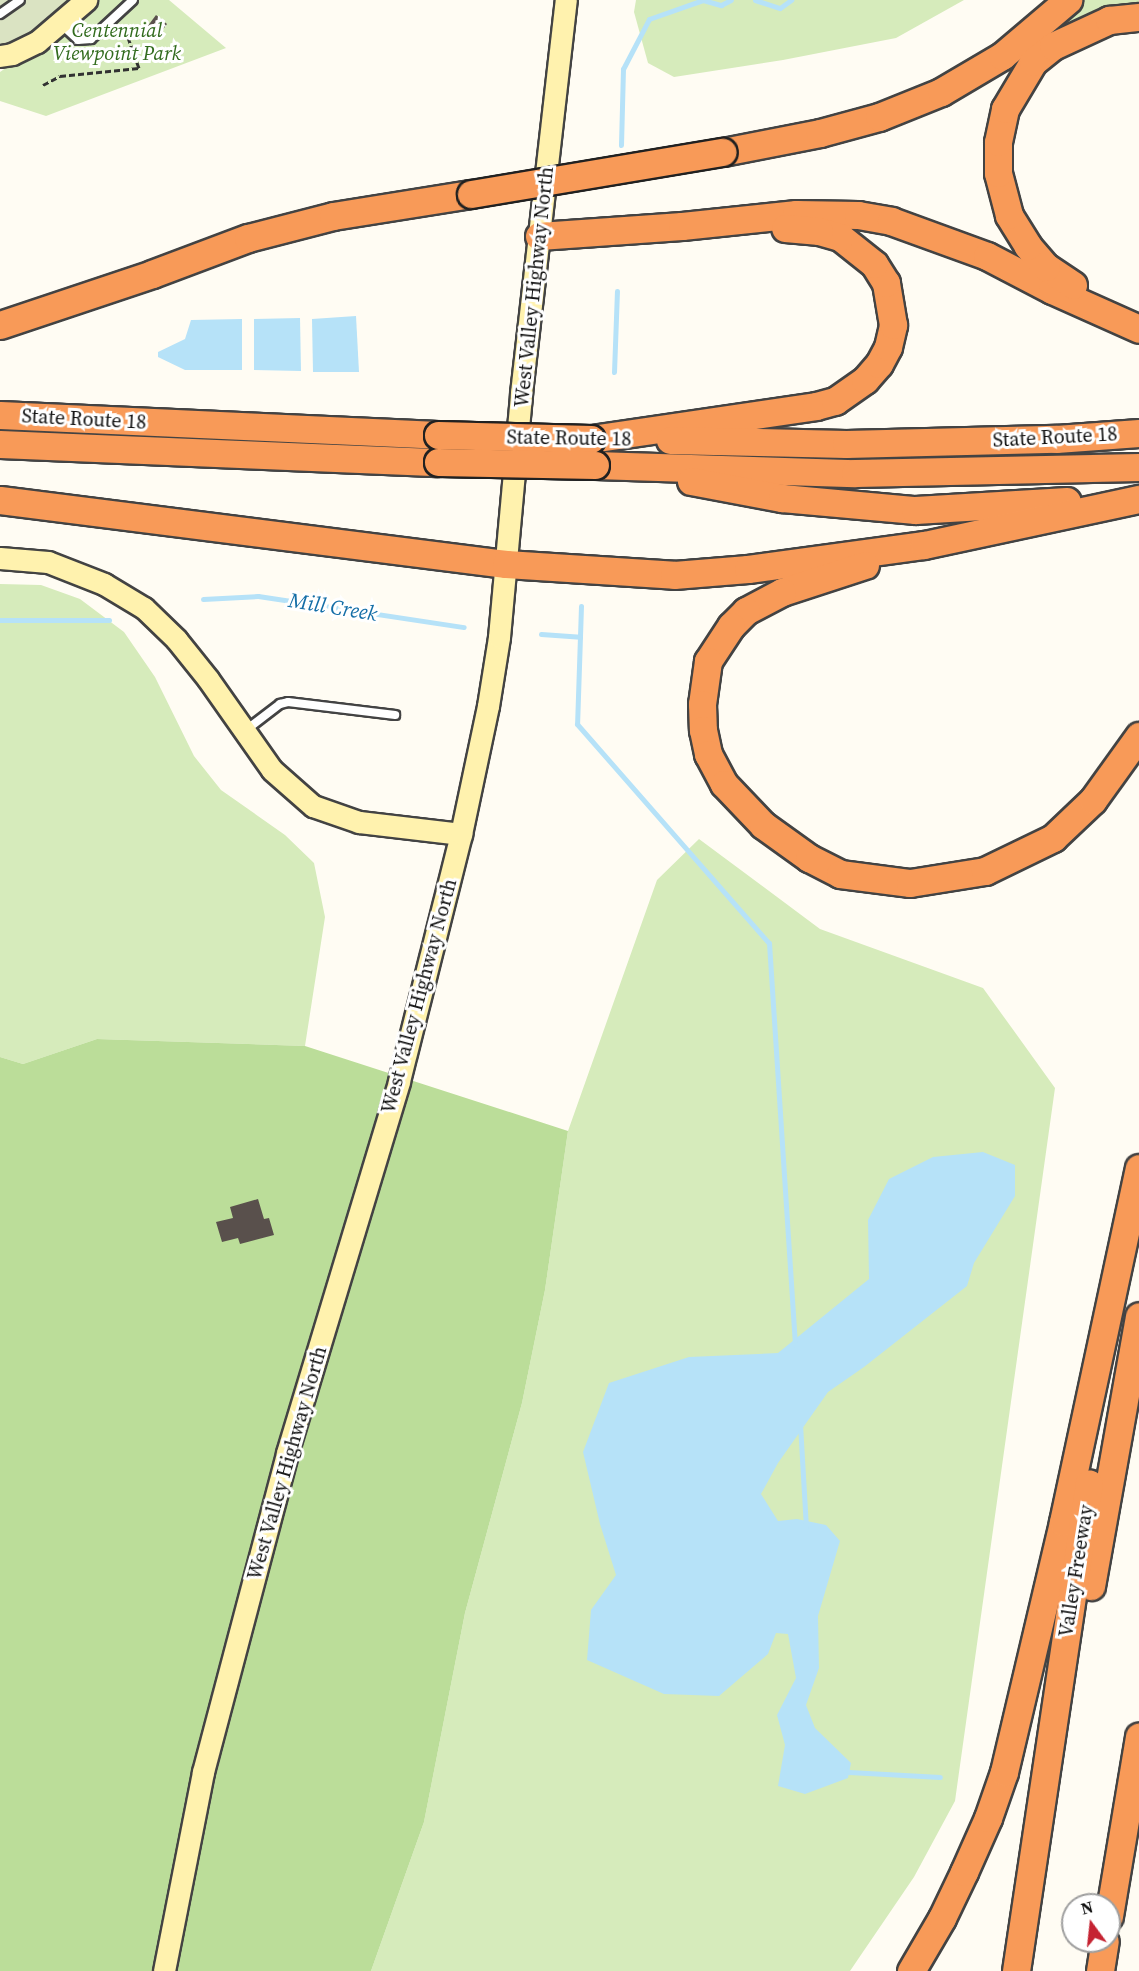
<!DOCTYPE html>
<html>
<head>
<meta charset="utf-8">
<style>
  body { margin:0 }
  #map { position:relative; width:1139px; height:1971px; overflow:hidden; background:#fffcf3; font-family:"Source Serif 4",serif }
  div>[style] { position:absolute }
  .green>* { inset:0; background:#d6ebbb }
  .forest>* { inset:0; background:#bd9 }
  .cemetery>* { inset:0; background:#dae3c2 }
  .water>* { inset:0; background:#b6e2f8 }
  .stream>* { height:5px; margin:-2.5px; padding:0 2.5px; transform-origin:2.5px; border-radius:2.5px; background:#b6e2f8 }
  .building>* { inset:0; background:#59504c }
  .path>* { height:3px; margin-top:-1.5px; transform-origin:0; background:repeating-linear-gradient(90deg,#323232 0 6px,transparent 0 9px) }
  .roads { filter:drop-shadow(2px 0 #434343) drop-shadow(-2px 0 #434343) drop-shadow(0 2px #434343) drop-shadow(0 -2px #434343) }
  .lane>* { height:8px; margin:-4px; padding:0 4px; transform-origin:4px; border-radius:4px; background:#fff }
  .secondary>* { height:21px; margin:-10.5px; padding:0 10.5px; transform-origin:10.5px; border-radius:10.5px; background:#fff2ae }
  .highway>* { height:27px; margin:-13.5px; padding:0 13.5px; transform-origin:13.5px; border-radius:13.5px; background:#f89a58 }
  .bridges { filter:drop-shadow(2px 0 #212121) drop-shadow(-2px 0 #212121) drop-shadow(0 2px #212121) drop-shadow(0 -2px #212121) }
  .highway-bridge>* { height:27px; margin:-13.5px; padding:0 13.5px; transform-origin:13.5px; border-radius:13.5px; background:#f89a58 }
  span { translate:-50% -50%; white-space:nowrap; text-align:center; line-height:1.15; -webkit-text-stroke:6px #fff; paint-order:stroke }
  .park-label { font-size:20px; color:#316b1d; font-style:italic }
  .street-label { font-size:20px; color:#101010 }
  .water-label { font-size:21px; color:#146ea7; font-style:italic }
  .north { position:absolute; left:1061px; top:1893px; width:60px; height:60px; box-sizing:border-box; background:#fff; border:2px solid #9f9f9f; border-radius:50%; rotate:345deg; font-size:16px; font-weight:700; line-height:24px; text-align:center; color:#101010 }
  .north::after { content:''; display:block; margin:auto; width:21px; height:27px; background:#c52332; clip-path:polygon(50% 0,100% 100%,50% 72%,0 100%) }
</style>
</head>
<body>
<div id="map">
  <div class="green">
    <i style="clip-path:polygon(98px 0,169px 0,226px 48px,46px 116px,0 101px,0 72px,80px 18px)"></i>
    <i style="clip-path:polygon(636px 0,964px 0,896px 38px,783px 60px,674px 77px,648px 63px,634px 12px)"></i>
    <i style="clip-path:polygon(1083px 0,1139px 0,1139px 7px,1061px 31px,1056px 29px)"></i>
    <i style="clip-path:polygon(0 584px,41px 585px,80px 599px,124px 632px,155px 677px,194px 756px,221px 790px,285px 835px,314px 863px,325px 917px,305px 1046px,97px 1039px,23px 1064px,0 1057px)"></i>
    <i style="clip-path:polygon(699px 839px,820px 929px,983px 988px,1055px 1088px,955px 1801px,914px 1877px,850px 1971px,371px 1971px,424px 1822px,465px 1613px,522px 1403px,545px 1290px,568px 1131px,657px 880px)"></i>
  </div>
  <div class="forest">
    <i style="clip-path:polygon(97px 1039px,305px 1046px,568px 1131px,545px 1290px,522px 1403px,465px 1613px,424px 1822px,371px 1971px,0 1971px,0 1057px,23px 1064px)"></i>
  </div>
  <div class="cemetery">
    <i style="clip-path:polygon(0 0,86px 0,0 56px)"></i>
  </div>
  <div class="water">
    <i style="clip-path:polygon(356px 316px,359px 372px,313px 372px,312px 319px)"></i>
    <i style="clip-path:polygon(300px 318px,301px 371px,254px 370px,254px 319px)"></i>
    <i style="clip-path:polygon(242px 319px,242px 370px,185px 370px,158px 357px,158px 352px,185px 339px,191px 320px)"></i>
    <i style="clip-path:polygon(983px 1152px,1015px 1165px,1015px 1196px,974px 1263px,967px 1286px,864px 1367px,828px 1392px,778px 1463px,761px 1494px,778px 1521px,797px 1519px,826px 1525px,840px 1541px,818px 1616px,819px 1668px,806px 1705px,815px 1728px,851px 1763px,848px 1778px,805px 1794px,778px 1786px,785px 1745px,777px 1715px,796px 1678px,788px 1634px,776px 1633px,768px 1654px,719px 1696px,664px 1694px,587px 1660px,591px 1610px,616px 1575px,600px 1524px,583px 1452px,609px 1383px,689px 1357px,778px 1353px,869px 1279px,868px 1220px,889px 1179px,933px 1157px)"></i>
  </div>
  <div class="stream">
    <i style="left:755px;top:0;width:26px;rotate:18deg"></i>
    <i style="left:780px;top:8px;width:14px;rotate:-36deg"></i>
    <i style="left:621px;top:145px;width:76px;rotate:-88.5deg"></i>
    <i style="left:623px;top:69px;width:56px;rotate:-62.5deg"></i>
    <i style="left:649px;top:19px;width:57px;rotate:-19.4deg"></i>
    <i style="left:703px;top:0;width:19px;rotate:16deg"></i>
    <i style="left:721px;top:5px;width:11px;rotate:-27deg"></i>
    <i style="left:614px;top:372px;width:81px;rotate:-87.9deg"></i>
    <i style="left:203px;top:599px;width:55px;rotate:-3.1deg"></i>
    <i style="left:258px;top:596px;width:208px;rotate:8.6deg"></i>
    <i style="left:581px;top:606px;width:118px;rotate:91.9deg"></i>
    <i style="left:577px;top:724px;width:291px;rotate:48.8deg"></i>
    <i style="left:769px;top:943px;width:403px;rotate:86.3deg"></i>
    <i style="left:0;top:620px;width:109px"></i>
    <i style="left:541px;top:634px;width:39px;rotate:4deg"></i>
    <i style="left:800px;top:1424px;width:104px;rotate:86.7deg"></i>
    <i style="left:844px;top:1769px;width:6px;rotate:31deg"></i>
    <i style="left:849px;top:1772px;width:91px;rotate:3.1deg"></i>
  </div>
  <div class="building">
    <i style="clip-path:polygon(156px 15px,167px 24px,158px 36px,147px 27px)"></i>
    <i style="clip-path:polygon(258px 1199px,264px 1219px,269px 1218px,274px 1235px,240px 1244px,238px 1238px,222px 1242px,216px 1222px,233px 1218px,230px 1207px)"></i>
  </div>
  <div class="path">
    <i style="left:43px;top:85px;width:19px;rotate:-28deg"></i>
    <i style="left:60px;top:76px;width:79px;rotate:-5.8deg"></i>
    <i style="left:139px;top:68px;width:45px;rotate:-109.7deg"></i>
  </div>
  <div class="roads">
    <div class="lane">
      <i style="left:0;top:14px;width:24px;rotate:-35deg"></i>
      <i style="left:61px;top:24px;width:23px;rotate:43deg"></i>
      <i style="left:78px;top:40px;width:13px;rotate:-4deg"></i>
      <i style="left:91px;top:39px;width:57px;rotate:-42.9deg"></i>
      <i style="left:246px;top:730px;width:43px;rotate:-37.4deg"></i>
      <i style="left:280px;top:704px;width:8px;rotate:-14deg"></i>
      <i style="left:288px;top:702px;width:108px;rotate:6.9deg"></i>
    </div>
    <div class="secondary">
      <i style="left:0;top:56px;width:12px;rotate:-9deg"></i>
      <i style="left:12px;top:54px;width:28px;rotate:-26deg"></i>
      <i style="left:37px;top:42px;width:65px;rotate:-40.6deg"></i>
      <i style="left:0;top:558px;width:48px;rotate:4.8deg"></i>
      <i style="left:48px;top:562px;width:60px;rotate:21.4deg"></i>
      <i style="left:104px;top:584px;width:47px;rotate:31deg"></i>
      <i style="left:144px;top:608px;width:45px;rotate:44.1deg"></i>
      <i style="left:176px;top:639px;width:51px;rotate:51.3deg"></i>
      <i style="left:208px;top:679px;width:111px;rotate:54.9deg"></i>
      <i style="left:272px;top:770px;width:55px;rotate:41.3deg"></i>
      <i style="left:313px;top:806px;width:49px;rotate:19.2deg"></i>
      <i style="left:359px;top:822px;width:103px;rotate:6.7deg"></i>
      <i style="left:164px;top:1971px;width:203px;rotate:-78.9deg"></i>
      <i style="left:203px;top:1772px;width:330px;rotate:-75.2deg"></i>
      <i style="left:287px;top:1453px;width:388px;rotate:-73.2deg"></i>
      <i style="left:399px;top:1081px;width:255px;rotate:-75.9deg"></i>
      <i style="left:461px;top:834px;width:131px;rotate:-78.1deg"></i>
      <i style="left:488px;top:706px;width:70px;rotate:-80.9deg"></i>
      <i style="left:499px;top:637px;width:245px;rotate:-84.8deg"></i>
      <i style="left:521px;top:393px;width:396px;rotate:-83.5deg"></i>
    </div>
    <div class="highway">
      <i style="left:723px;top:152px;width:99px;rotate:-11.1deg"></i>
      <i style="left:820px;top:133px;width:61px;rotate:-15.2deg"></i>
      <i style="left:879px;top:117px;width:67px;rotate:-22deg"></i>
      <i style="left:941px;top:92px;width:71px;rotate:-30.5deg"></i>
      <i style="left:1002px;top:56px;width:87px;rotate:-40.3deg"></i>
      <i style="left:539px;top:236px;width:143px;rotate:-4deg"></i>
      <i style="left:682px;top:226px;width:115px;rotate:-6deg"></i>
      <i style="left:796px;top:214px;width:62px;rotate:0.9deg"></i>
      <i style="left:858px;top:215px;width:34px;rotate:10deg"></i>
      <i style="left:891px;top:221px;width:102px;rotate:20deg"></i>
      <i style="left:987px;top:256px;width:73px;rotate:27.6deg"></i>
      <i style="left:1052px;top:290px;width:95px;rotate:24.1deg"></i>
      <i style="left:1073px;top:285px;width:32px;rotate:-146deg"></i>
      <i style="left:1046px;top:267px;width:28px;rotate:-131deg"></i>
      <i style="left:1028px;top:246px;width:36px;rotate:-122deg"></i>
      <i style="left:1009px;top:215px;width:43px;rotate:-104.7deg"></i>
      <i style="left:998px;top:173px;width:31px;rotate:-90deg"></i>
      <i style="left:998px;top:142px;width:34px;rotate:-78deg"></i>
      <i style="left:1005px;top:109px;width:55px;rotate:-59.2deg"></i>
      <i style="left:1033px;top:62px;width:26px;rotate:-39deg"></i>
      <i style="left:1053px;top:46px;width:62px;rotate:-24.9deg"></i>
      <i style="left:1109px;top:20px;width:30px;rotate:-6deg"></i>
      <i style="left:0;top:325px;width:160px;rotate:-18.5deg"></i>
      <i style="left:152px;top:274px;width:103px;rotate:-20.6deg"></i>
      <i style="left:248px;top:238px;width:88px;rotate:-14.5deg"></i>
      <i style="left:333px;top:216px;width:140px;rotate:-9.1deg"></i>
      <i style="left:0;top:415px;width:438px;rotate:2.6deg"></i>
      <i style="left:591px;top:439px;width:227px;rotate:-8.3deg"></i>
      <i style="left:816px;top:406px;width:20px;rotate:-15deg"></i>
      <i style="left:835px;top:401px;width:37px;rotate:-35deg"></i>
      <i style="left:865px;top:380px;width:21px;rotate:-49deg"></i>
      <i style="left:879px;top:364px;width:19px;rotate:-62deg"></i>
      <i style="left:888px;top:347px;width:23px;rotate:-77deg"></i>
      <i style="left:893px;top:325px;width:43px;rotate:-99.5deg"></i>
      <i style="left:886px;top:283px;width:22px;rotate:-122deg"></i>
      <i style="left:874px;top:264px;width:43px;rotate:-141.5deg"></i>
      <i style="left:840px;top:237px;width:22px;rotate:-164deg"></i>
      <i style="left:819px;top:231px;width:34px;rotate:-175deg"></i>
      <i style="left:670px;top:440px;width:176px;rotate:1.3deg"></i>
      <i style="left:846px;top:444px;width:210px;rotate:-1.4deg"></i>
      <i style="left:1056px;top:439px;width:83px;rotate:-4.1deg"></i>
      <i style="left:0;top:444px;width:438px;rotate:2.4deg"></i>
      <i style="left:595px;top:465px;width:260px;rotate:1.8deg"></i>
      <i style="left:855px;top:473px;width:284px;rotate:-1.2deg"></i>
      <i style="left:691px;top:481px;width:93px;rotate:10.6deg"></i>
      <i style="left:782px;top:498px;width:134px;rotate:5.2deg"></i>
      <i style="left:915px;top:510px;width:152px;rotate:-3.4deg"></i>
      <i style="left:0;top:500px;width:510px;rotate:7.21deg"></i>
      <i style="left:506px;top:564px;width:168px;rotate:3.7deg"></i>
      <i style="left:674px;top:575px;width:74px;rotate:-4.6deg"></i>
      <i style="left:748px;top:569px;width:178px;rotate:-7.8deg"></i>
      <i style="left:924px;top:545px;width:220px;rotate:-12.1deg"></i>
      <i style="left:865px;top:565px;width:87px;rotate:162deg"></i>
      <i style="left:782px;top:592px;width:41px;rotate:152.2deg"></i>
      <i style="left:746px;top:611px;width:21px;rotate:135deg"></i>
      <i style="left:731px;top:626px;width:42px;rotate:123.3deg"></i>
      <i style="left:708px;top:661px;width:43px;rotate:97.9deg"></i>
      <i style="left:702px;top:704px;width:26px;rotate:88deg"></i>
      <i style="left:703px;top:730px;width:25px;rotate:78deg"></i>
      <i style="left:708px;top:754px;width:34px;rotate:62deg"></i>
      <i style="left:724px;top:784px;width:57px;rotate:46.4deg"></i>
      <i style="left:763px;top:825px;width:57px;rotate:35.7deg"></i>
      <i style="left:809px;top:858px;width:35px;rotate:27deg"></i>
      <i style="left:840px;top:874px;width:71px;rotate:7.3deg"></i>
      <i style="left:910px;top:883px;width:76px;rotate:-9.1deg"></i>
      <i style="left:985px;top:871px;width:76px;rotate:-25.9deg"></i>
      <i style="left:1053px;top:838px;width:55px;rotate:-43.5deg"></i>
      <i style="left:1093px;top:800px;width:79px;rotate:-54.3deg"></i>
      <i style="left:1091px;top:1586px;width:274px;rotate:-79.9deg"></i>
      <i style="left:1109px;top:1916px;width:182px;rotate:-80.5deg"></i>
      <i style="left:911px;top:1971px;width:61px;rotate:-59.7deg"></i>
      <i style="left:942px;top:1918px;width:51px;rotate:-64.4deg"></i>
      <i style="left:964px;top:1872px;width:59px;rotate:-66deg"></i>
      <i style="left:988px;top:1818px;width:49px;rotate:-70.8deg"></i>
      <i style="left:1004px;top:1772px;width:257px;rotate:-76.7deg"></i>
      <i style="left:1063px;top:1522px;width:362px;rotate:-77.9deg"></i>
      <i style="left:1016px;top:1971px;width:493px;rotate:-81.5deg"></i>
      <i style="left:1100px;top:1971px;width:30px;rotate:-81deg"></i>
    </div>
  </div>
  <div class="bridges">
    <div class="highway-bridge">
      <i style="left:471px;top:194px;width:255px;rotate:-9.5deg"></i>
      <i style="left:438px;top:435px;width:153px;rotate:1.5deg"></i>
      <i style="left:438px;top:462px;width:157px;rotate:1.1deg"></i>
    </div>
  </div>
  <div class="park-label">
    <span style="left:117px;top:42px">Centennial<br>Viewpoint Park</span>
  </div>
  <div class="street-label">
    <span style="left:534px;top:287px;rotate:-84deg">West Valley Highway North</span>
    <span style="left:84px;top:419px;rotate:3deg">State Route 18</span>
    <span style="left:1055px;top:437px;rotate:-3deg">State Route 18</span>
    <span style="left:569px;top:438px;rotate:1deg">State Route 18</span>
    <span style="left:419px;top:996px;rotate:-75deg">West Valley Highway North</span>
    <span style="left:287px;top:1463px;rotate:-74deg">West Valley Highway North</span>
    <span style="left:1076px;top:1571px;rotate:-81deg">Valley Freeway</span>
  </div>
  <div class="water-label">
    <span style="left:333px;top:607px;rotate:9deg">Mill Creek</span>
  </div>
  <div class="north">N</div>
</div>
</body>
</html>
